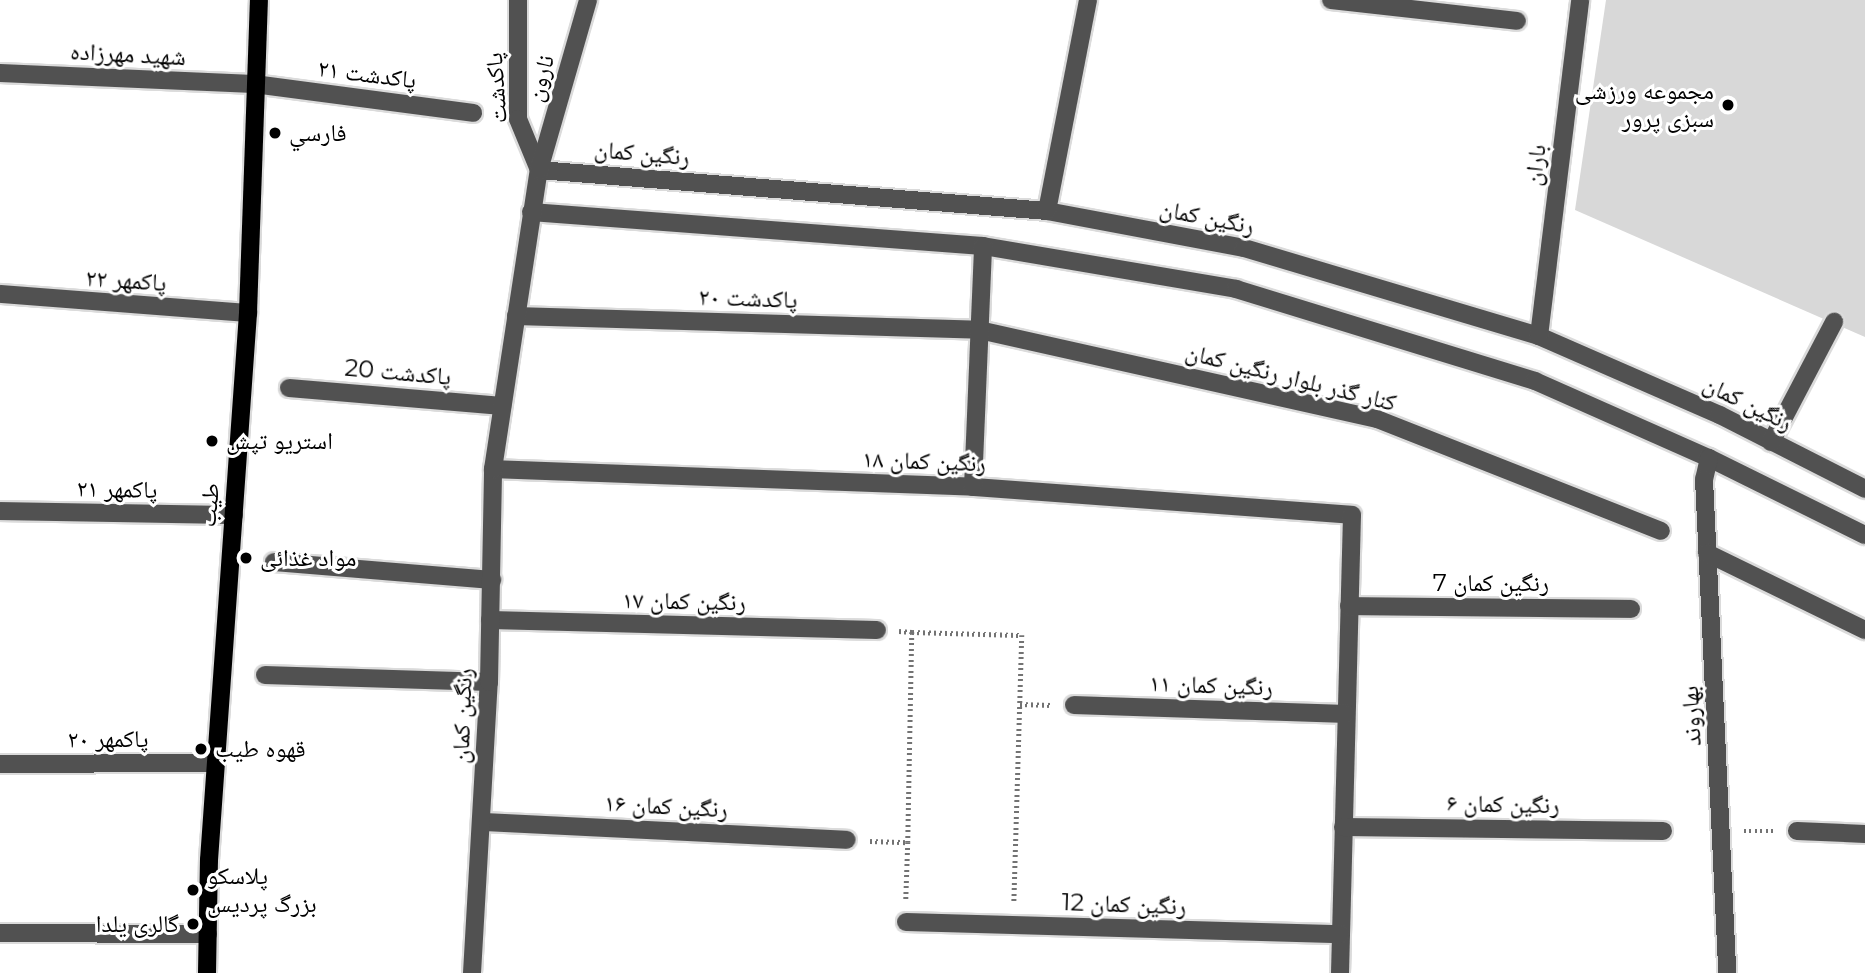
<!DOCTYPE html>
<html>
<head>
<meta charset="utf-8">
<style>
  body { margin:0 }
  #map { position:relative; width:1865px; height:973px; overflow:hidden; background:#fff; font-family:Montserrat,"Noto Naskh Arabic",sans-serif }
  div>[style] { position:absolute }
  .green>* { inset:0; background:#d8d8d8 }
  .path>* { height:4.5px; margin-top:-2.25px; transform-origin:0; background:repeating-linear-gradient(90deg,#737373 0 2px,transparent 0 5.5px) }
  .roads { filter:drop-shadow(2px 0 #dbdbdb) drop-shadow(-2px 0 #dbdbdb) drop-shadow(0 2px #dbdbdb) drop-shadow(0 -2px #dbdbdb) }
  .minor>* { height:18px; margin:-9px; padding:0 9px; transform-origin:9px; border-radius:9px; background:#515151 }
  .major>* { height:18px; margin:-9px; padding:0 9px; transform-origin:9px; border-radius:9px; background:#000 }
  .dots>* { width:19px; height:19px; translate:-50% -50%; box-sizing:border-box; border:4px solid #fff; border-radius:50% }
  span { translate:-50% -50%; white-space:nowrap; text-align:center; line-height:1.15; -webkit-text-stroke:6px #fff; paint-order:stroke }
  .street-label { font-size:24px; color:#000 }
  .poi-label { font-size:24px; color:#000 }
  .right { translate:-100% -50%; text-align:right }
  .left { translate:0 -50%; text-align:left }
</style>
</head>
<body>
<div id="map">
  <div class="green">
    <i style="clip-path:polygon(1606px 0,1865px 0,1865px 337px,1575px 210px)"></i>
  </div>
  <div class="path">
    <i style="left:899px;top:631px;width:13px;rotate:4deg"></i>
    <i style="left:912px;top:632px;width:210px;rotate:91.1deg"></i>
    <i style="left:912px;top:632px;width:110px;rotate:1.6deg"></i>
    <i style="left:1022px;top:635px;width:267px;rotate:91.7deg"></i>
    <i style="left:1020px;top:704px;width:31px;rotate:2deg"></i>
    <i style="left:1744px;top:831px;width:30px"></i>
    <i style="left:870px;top:841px;width:38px;rotate:2deg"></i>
    <i style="left:908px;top:842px;width:58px;rotate:92deg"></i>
  </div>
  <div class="roads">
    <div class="minor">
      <i style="left:518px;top:0;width:119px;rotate:90deg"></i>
      <i style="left:518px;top:119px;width:55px;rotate:67.6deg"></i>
      <i style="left:1331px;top:0;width:187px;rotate:6.4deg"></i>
      <i style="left:0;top:73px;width:254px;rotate:2.5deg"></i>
      <i style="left:254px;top:84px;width:221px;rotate:7.5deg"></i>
      <i style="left:539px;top:170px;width:510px;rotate:4.61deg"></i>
      <i style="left:1047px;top:211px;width:200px;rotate:10.6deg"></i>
      <i style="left:1244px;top:248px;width:308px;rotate:16.6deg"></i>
      <i style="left:1539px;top:336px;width:197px;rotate:23.6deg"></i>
      <i style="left:1720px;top:415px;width:163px;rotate:27deg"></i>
      <i style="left:1047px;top:211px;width:215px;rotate:-79deg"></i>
      <i style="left:531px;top:212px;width:453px;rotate:4.3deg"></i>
      <i style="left:983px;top:246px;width:257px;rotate:9.6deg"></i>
      <i style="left:1236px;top:289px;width:313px;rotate:17.1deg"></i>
      <i style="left:1535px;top:381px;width:190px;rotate:23.9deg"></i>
      <i style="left:1709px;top:458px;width:174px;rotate:26.3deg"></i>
      <i style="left:0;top:294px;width:249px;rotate:4.4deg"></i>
      <i style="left:516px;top:316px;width:463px;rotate:1.7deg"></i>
      <i style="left:979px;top:330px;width:408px;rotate:12.6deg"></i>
      <i style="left:1377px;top:419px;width:305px;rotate:21.5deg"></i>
      <i style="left:1539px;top:336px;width:338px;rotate:-83deg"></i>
      <i style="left:289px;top:388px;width:214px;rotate:4.8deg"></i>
      <i style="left:1771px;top:442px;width:136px;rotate:-62.3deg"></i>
      <i style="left:1709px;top:458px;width:22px;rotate:103deg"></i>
      <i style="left:1704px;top:479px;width:495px;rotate:87.3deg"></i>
      <i style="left:493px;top:469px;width:480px;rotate:2.1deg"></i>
      <i style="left:973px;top:487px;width:380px;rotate:4.2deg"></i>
      <i style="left:1352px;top:515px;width:458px;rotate:91.5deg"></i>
      <i style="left:973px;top:487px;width:241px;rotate:-87.6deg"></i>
      <i style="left:0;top:511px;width:234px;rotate:1deg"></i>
      <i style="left:1707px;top:553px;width:176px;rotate:26deg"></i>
      <i style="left:274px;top:562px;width:219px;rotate:4.7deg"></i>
      <i style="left:1349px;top:606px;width:282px;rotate:0.6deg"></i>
      <i style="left:490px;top:620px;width:387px;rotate:1.5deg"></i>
      <i style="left:265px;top:675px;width:224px;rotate:1.8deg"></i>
      <i style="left:1074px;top:705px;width:272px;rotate:1.9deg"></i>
      <i style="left:0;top:764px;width:216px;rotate:-0.3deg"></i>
      <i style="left:483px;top:822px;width:364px;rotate:2.8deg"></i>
      <i style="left:1343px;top:827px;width:320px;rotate:0.7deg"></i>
      <i style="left:1797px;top:831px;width:68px;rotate:2.5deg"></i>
      <i style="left:906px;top:922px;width:435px;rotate:1.6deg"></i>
      <i style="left:0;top:933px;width:208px;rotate:0.3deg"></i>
      <i style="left:472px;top:973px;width:291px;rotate:-86.7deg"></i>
      <i style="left:489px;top:682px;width:213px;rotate:-88.9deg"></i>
      <i style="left:493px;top:469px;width:303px;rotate:-81.3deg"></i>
      <i style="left:539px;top:170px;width:177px;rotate:-73.9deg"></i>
    </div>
    <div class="major">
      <i style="left:207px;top:973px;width:113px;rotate:-89deg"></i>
      <i style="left:209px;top:860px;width:548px;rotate:-85.92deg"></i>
      <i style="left:248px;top:313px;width:313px;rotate:-88deg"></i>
    </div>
  </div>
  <div class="dots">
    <i style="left:1728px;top:105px;background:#000"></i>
    <i style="left:275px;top:133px;background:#000"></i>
    <i style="left:212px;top:441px;background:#000"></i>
    <i style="left:246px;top:558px;background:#000"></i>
    <i style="left:201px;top:749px;background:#000"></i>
    <i style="left:193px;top:890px;background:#000"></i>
    <i style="left:193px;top:924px;background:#000"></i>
  </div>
  <div class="street-label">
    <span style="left:128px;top:54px;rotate:3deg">شهید مهرزاده</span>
    <span style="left:367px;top:74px;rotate:7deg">پاکدشت ۲۱</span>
    <span style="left:540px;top:78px;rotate:-74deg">نارون</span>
    <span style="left:496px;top:88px;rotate:-94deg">پاکدشت</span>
    <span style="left:642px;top:153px;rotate:5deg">رنگین کمان</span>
    <span style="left:1535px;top:165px;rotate:-83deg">باران</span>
    <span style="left:1207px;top:217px;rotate:11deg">رنگین کمان</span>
    <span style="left:126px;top:280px;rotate:4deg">پاکمهر ۲۲</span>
    <span style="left:748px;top:298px;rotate:2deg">پاکدشت ۲۰</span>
    <span style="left:398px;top:372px;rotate:5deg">پاکدشت 20</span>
    <span style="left:1291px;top:377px;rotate:14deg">کنار گذر بلوار رنگین کمان</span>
    <span style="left:1748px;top:403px;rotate:26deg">رنگین کمان</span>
    <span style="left:924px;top:461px;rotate:2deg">رنگین کمان ۱۸</span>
    <span style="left:117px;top:489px;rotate:1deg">پاکمهر ۲۱</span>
    <span style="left:209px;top:505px;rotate:-85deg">طیب</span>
    <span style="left:1491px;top:583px">رنگین کمان 7</span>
    <span style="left:684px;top:601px;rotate:1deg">رنگین کمان ۱۷</span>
    <span style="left:1211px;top:685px;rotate:2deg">رنگین کمان ۱۱</span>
    <span style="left:462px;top:716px;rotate:-88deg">رنگین کمان</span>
    <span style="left:1691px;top:716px;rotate:-93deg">بهاروند</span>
    <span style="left:108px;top:739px">پاکمهر ۲۰</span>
    <span style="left:1503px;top:804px;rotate:1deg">رنگین کمان ۶</span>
    <span style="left:666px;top:806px;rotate:3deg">رنگین کمان ۱۶</span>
    <span style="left:1124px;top:904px;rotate:2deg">رنگین کمان 12</span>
  </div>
  <div class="poi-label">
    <span class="right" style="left:1714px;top:105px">مجموعه ورزشی<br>سبزی پرور</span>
    <span class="left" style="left:289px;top:133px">فارسي</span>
    <span class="left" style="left:226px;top:441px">استریو تپش</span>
    <span class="left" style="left:260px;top:558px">مواد غذائی</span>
    <span class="left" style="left:215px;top:749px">قهوه طیب</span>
    <span class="left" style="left:207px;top:890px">پلاسکو<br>بزرگ پردیس</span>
    <span class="right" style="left:179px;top:924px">گالری یلدا</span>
  </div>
</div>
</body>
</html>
